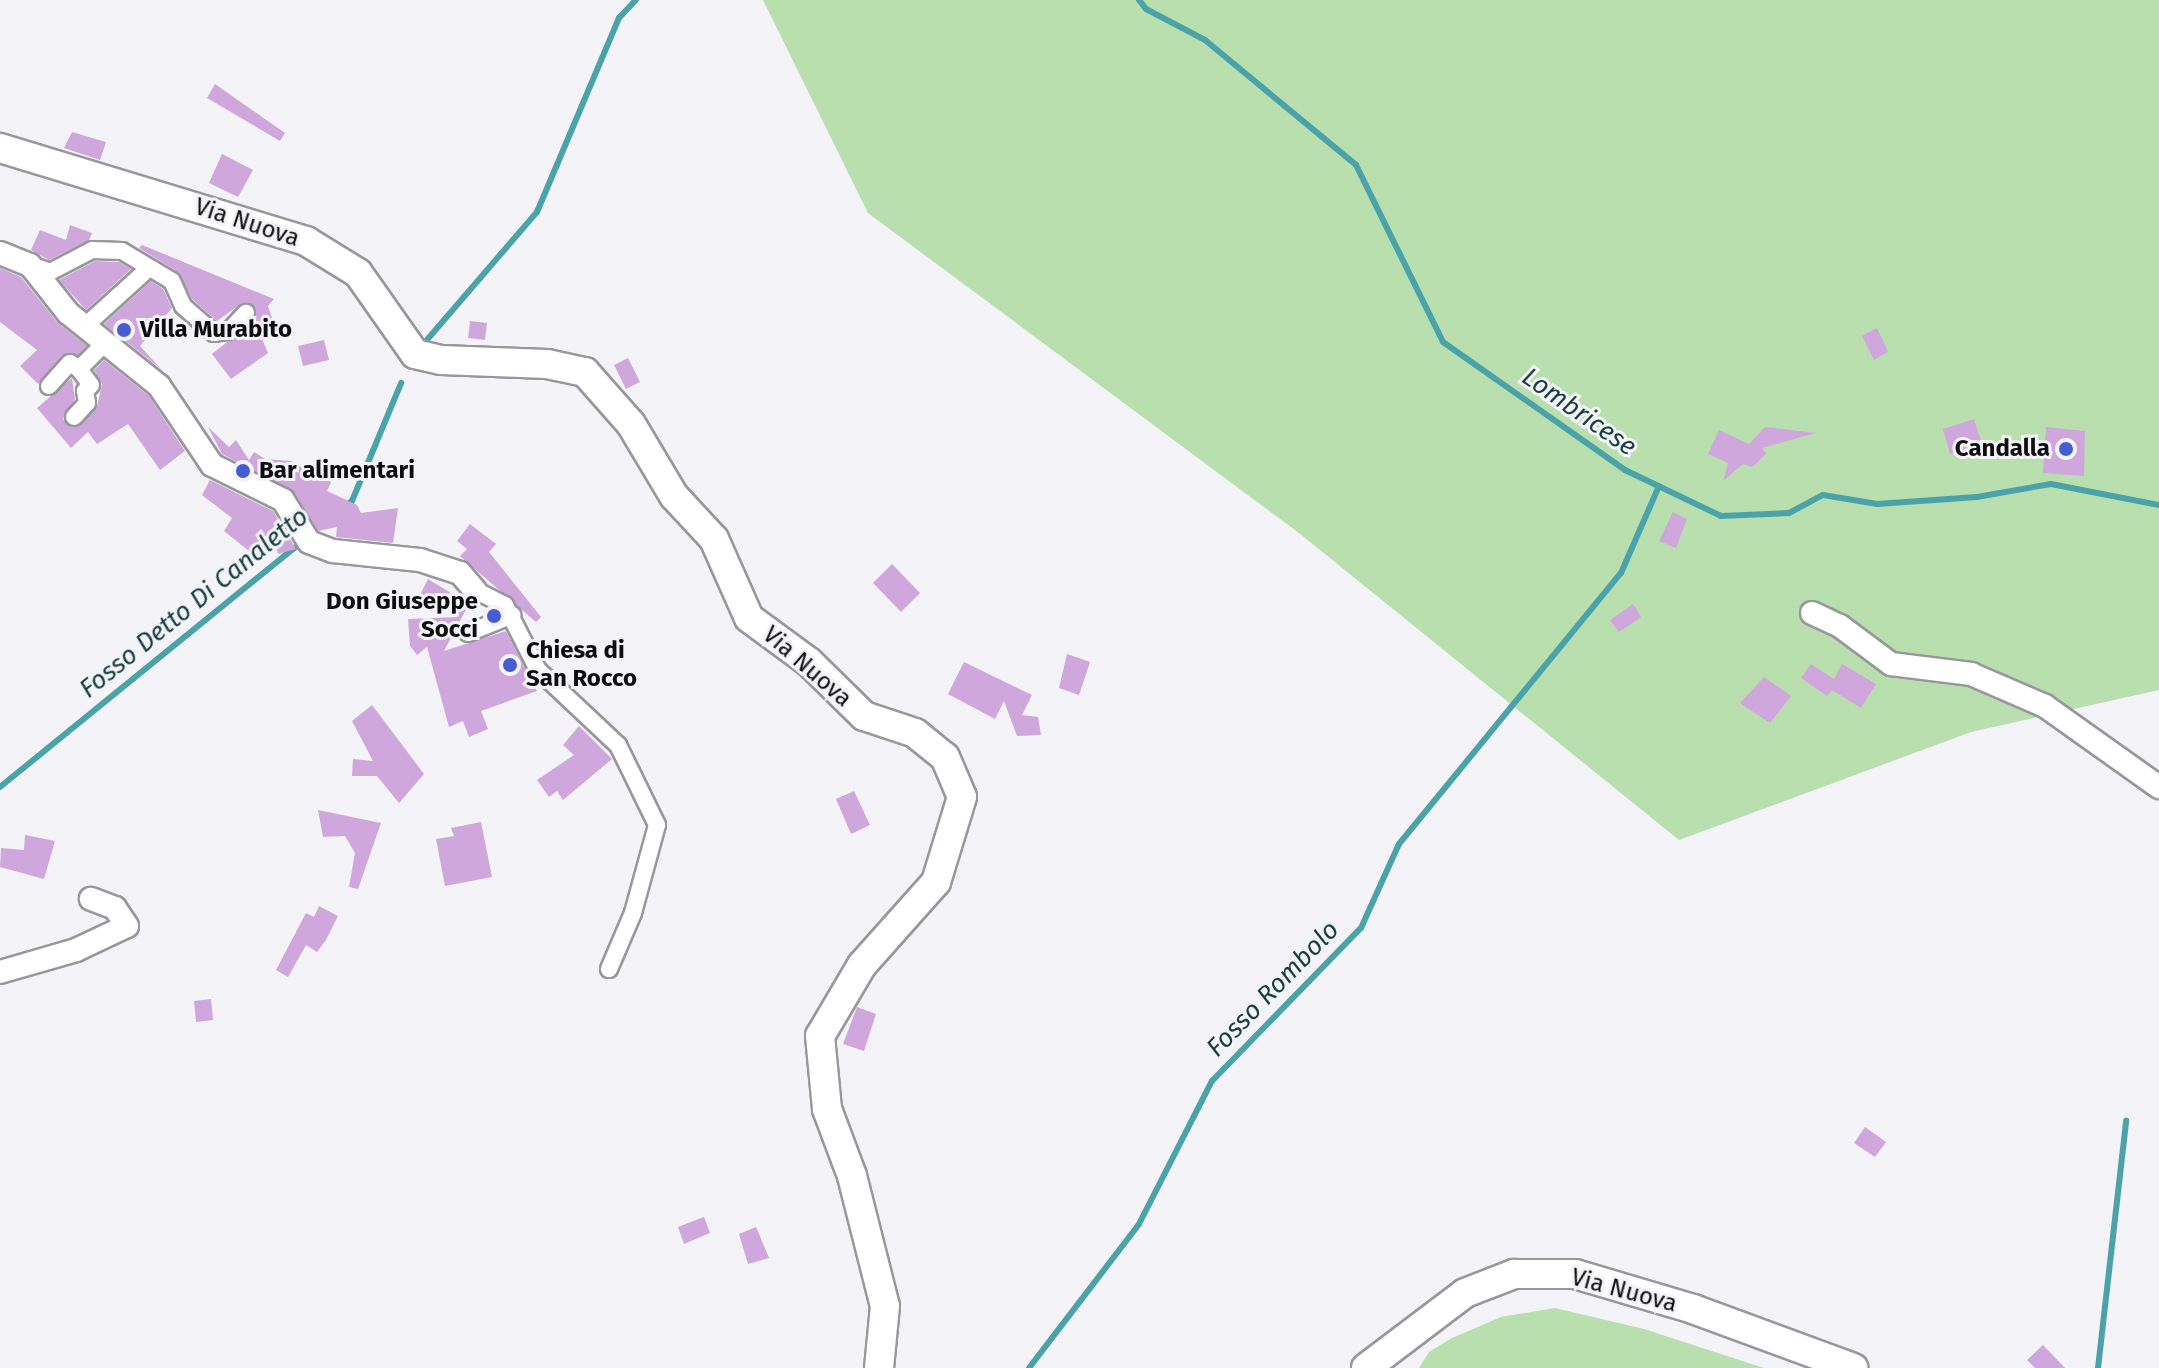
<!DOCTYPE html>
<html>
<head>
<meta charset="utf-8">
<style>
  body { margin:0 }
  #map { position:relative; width:2159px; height:1368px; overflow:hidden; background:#f3f3f8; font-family:"Fira Sans",sans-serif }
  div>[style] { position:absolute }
  .green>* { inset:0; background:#b9dfae }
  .stream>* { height:6px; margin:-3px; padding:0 3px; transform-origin:3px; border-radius:3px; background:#4ba3aa }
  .building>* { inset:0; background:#cfa7dc }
  .roads { filter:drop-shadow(2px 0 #98979c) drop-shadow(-2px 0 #98979c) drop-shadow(0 2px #98979c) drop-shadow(0 -2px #98979c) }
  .pedestrian>* { height:16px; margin:-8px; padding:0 8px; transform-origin:8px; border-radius:8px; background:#fff }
  .minor>* { height:22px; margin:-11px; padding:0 11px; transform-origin:11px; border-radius:11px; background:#fff }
  .tertiary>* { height:28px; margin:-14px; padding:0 14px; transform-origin:14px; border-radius:14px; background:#fff }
  .dots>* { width:22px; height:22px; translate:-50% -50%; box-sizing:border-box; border:4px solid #f3f3f8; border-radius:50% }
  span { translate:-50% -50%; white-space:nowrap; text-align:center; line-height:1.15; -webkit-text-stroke:6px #f3f3f8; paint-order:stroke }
  .street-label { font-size:24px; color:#0d0d0f }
  .poi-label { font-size:24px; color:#0d0d0f; font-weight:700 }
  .left { translate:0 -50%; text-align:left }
  .right { translate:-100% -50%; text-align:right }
  .water-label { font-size:26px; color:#163f42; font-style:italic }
</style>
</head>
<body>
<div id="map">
  <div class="green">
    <i style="clip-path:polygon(763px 0,2159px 0,2159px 690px,1971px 732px,1679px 840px,1299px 533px,868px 213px)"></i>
    <i style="clip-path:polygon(1555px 1308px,1644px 1329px,1764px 1368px,1419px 1368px,1429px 1352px,1452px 1338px,1501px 1317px)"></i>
  </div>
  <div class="stream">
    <i style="left:1139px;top:0;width:11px;rotate:52deg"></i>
    <i style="left:1146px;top:9px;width:67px;rotate:27.7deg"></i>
    <i style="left:1205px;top:40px;width:196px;rotate:39.6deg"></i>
    <i style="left:1356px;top:165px;width:197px;rotate:63.8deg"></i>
    <i style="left:1443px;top:342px;width:223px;rotate:35.1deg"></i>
    <i style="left:1625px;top:470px;width:106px;rotate:25.6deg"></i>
    <i style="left:1721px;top:516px;width:68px;rotate:-2.5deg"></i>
    <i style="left:1789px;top:513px;width:38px;rotate:-28deg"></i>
    <i style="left:1823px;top:495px;width:55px;rotate:9.5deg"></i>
    <i style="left:1877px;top:504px;width:100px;rotate:-4deg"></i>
    <i style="left:1977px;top:497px;width:75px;rotate:-10deg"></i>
    <i style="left:2051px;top:484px;width:110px;rotate:11deg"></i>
    <i style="left:426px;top:341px;width:170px;rotate:-49.3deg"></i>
    <i style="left:537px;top:212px;width:211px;rotate:-67.1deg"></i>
    <i style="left:619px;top:18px;width:25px;rotate:-47deg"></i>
    <i style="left:344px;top:507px;width:10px;rotate:-37deg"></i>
    <i style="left:352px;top:501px;width:128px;rotate:-67.4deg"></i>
    <i style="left:0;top:787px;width:380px;rotate:-39.1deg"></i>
    <i style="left:1029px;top:1368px;width:181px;rotate:-52.6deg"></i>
    <i style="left:1139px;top:1224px;width:161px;rotate:-63deg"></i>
    <i style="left:1212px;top:1081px;width:214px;rotate:-45.8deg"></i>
    <i style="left:1361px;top:928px;width:92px;rotate:-65.7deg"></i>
    <i style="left:1399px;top:844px;width:350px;rotate:-50.7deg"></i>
    <i style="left:1621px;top:573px;width:95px;rotate:-66.4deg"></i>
    <i style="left:2098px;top:1368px;width:249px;rotate:-83.5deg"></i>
  </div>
  <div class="building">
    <i style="clip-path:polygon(215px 84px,285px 133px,280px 141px,207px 98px)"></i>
    <i style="clip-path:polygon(72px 132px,106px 142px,100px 160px,64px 148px)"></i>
    <i style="clip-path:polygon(222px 154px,253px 170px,238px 197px,209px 183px)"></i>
    <i style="clip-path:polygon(70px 225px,92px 233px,89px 240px,49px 260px,31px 250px,40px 230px,66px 240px)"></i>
    <i style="clip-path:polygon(142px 245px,274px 299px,268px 306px,277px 333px,262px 339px,268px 353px,231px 379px,212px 354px,254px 321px,254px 306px,242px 303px,217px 321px,192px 299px,178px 272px,139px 248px)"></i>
    <i style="clip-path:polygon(95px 261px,119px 262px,131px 269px,86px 310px,59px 280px)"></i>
    <i style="clip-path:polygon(0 268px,21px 277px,57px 322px,87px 346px,78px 355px,62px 355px,38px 384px,20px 366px,37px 350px,0 322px)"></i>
    <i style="clip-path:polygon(151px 281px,163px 289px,172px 308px,140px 346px,161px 369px,104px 324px)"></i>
    <i style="clip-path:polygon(470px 321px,487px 323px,485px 340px,468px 338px)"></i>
    <i style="clip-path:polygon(1877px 328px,1888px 352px,1874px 360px,1862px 336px)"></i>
    <i style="clip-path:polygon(324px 340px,329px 360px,303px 366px,298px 346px)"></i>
    <i style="clip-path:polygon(628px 358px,640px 382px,626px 389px,614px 365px)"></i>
    <i style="clip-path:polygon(104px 360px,149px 396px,185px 451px,160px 470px,128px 424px,97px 444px,88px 432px,71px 448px,37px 408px,72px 378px,75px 399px,63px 419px,71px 427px,81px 425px,97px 407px,102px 384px,94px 370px)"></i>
    <i style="clip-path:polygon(1974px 419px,1982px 444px,1950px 454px,1943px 429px)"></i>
    <i style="clip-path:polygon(208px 427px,229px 447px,236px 440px,249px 460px,254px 452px,265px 459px,291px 461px,331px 482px,327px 491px,357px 505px,361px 513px,398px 508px,393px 543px,336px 537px,337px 527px,318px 531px,294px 492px,222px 454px)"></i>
    <i style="clip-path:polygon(1765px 427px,1816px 433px,1762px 448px,1766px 454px,1752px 467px,1743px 464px,1723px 481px,1728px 463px,1708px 454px,1719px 430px,1749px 444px)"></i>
    <i style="clip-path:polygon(2046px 427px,2085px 431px,2084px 476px,2043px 473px)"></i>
    <i style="clip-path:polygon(210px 480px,273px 511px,296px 549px,278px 554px,276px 543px,259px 559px,224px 531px,232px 518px,202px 495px)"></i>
    <i style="clip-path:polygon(1673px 512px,1687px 519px,1676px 548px,1659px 541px)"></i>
    <i style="clip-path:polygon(470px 524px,496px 544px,489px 552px,541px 617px,536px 622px,460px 556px,467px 549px,457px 541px)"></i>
    <i style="clip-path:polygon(892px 564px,920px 593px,901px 612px,873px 583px)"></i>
    <i style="clip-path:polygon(428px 579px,469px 604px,444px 651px,506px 631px,537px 691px,481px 711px,488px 729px,469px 737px,463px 721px,449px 727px,427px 647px,417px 655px,410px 646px,408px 619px,458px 617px,420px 595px)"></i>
    <i style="clip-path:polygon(1633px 604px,1641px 617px,1619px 632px,1610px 620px)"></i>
    <i style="clip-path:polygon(1067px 654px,1090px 662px,1079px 695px,1059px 688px)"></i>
    <i style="clip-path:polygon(964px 662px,1032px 695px,1022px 715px,1038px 717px,1041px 735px,1017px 736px,1004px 701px,995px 719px,948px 694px)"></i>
    <i style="clip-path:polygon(1811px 664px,1834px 679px,1842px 664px,1876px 684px,1861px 708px,1832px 690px,1827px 696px,1801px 678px)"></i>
    <i style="clip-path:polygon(1764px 677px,1791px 696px,1770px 723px,1740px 703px)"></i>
    <i style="clip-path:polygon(372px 705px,424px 774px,399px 803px,377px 776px,352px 776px,353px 759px,373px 761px,352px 721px)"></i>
    <i style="clip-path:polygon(579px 726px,612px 759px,563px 800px,557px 791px,549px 797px,537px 780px,574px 755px,563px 745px)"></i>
    <i style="clip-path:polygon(854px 791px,870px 825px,851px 834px,836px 799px)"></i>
    <i style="clip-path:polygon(318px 810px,381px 823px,358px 889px,349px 887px,355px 853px,345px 836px,323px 837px)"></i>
    <i style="clip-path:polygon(481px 822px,492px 877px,445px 886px,436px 839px,454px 836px,451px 828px)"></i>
    <i style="clip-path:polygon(25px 835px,55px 841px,44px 879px,0 867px,1px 848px,24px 850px)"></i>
    <i style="clip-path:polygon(319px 906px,338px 916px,326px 940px,317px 952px,306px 945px,288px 977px,276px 970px,306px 913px,314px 917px)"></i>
    <i style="clip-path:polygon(211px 999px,213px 1020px,196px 1022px,194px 1001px)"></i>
    <i style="clip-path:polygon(857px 1007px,876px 1014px,864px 1051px,843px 1044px)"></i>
    <i style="clip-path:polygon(1865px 1127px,1886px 1142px,1875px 1157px,1854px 1143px)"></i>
    <i style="clip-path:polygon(704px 1217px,710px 1233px,684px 1244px,678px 1227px)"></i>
    <i style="clip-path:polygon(756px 1227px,769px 1258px,748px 1264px,739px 1234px)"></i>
    <i style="clip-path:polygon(2043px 1345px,2065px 1368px,2035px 1368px,2027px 1360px)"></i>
  </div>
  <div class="roads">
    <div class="pedestrian">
      <i style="left:31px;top:265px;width:20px;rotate:20deg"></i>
      <i style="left:50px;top:272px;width:47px;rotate:-27.6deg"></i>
      <i style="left:92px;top:250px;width:30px;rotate:2deg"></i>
      <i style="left:122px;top:251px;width:58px;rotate:31deg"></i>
      <i style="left:172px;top:281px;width:27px;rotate:66deg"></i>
      <i style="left:183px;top:306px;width:41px;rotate:41.1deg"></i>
      <i style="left:214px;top:333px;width:15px;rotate:-8deg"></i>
      <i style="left:229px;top:331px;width:25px;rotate:-47deg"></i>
      <i style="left:84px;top:327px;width:88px;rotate:-42.2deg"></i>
      <i style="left:49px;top:386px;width:31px;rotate:-48deg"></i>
      <i style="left:70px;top:363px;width:11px;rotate:34deg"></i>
      <i style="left:79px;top:369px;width:37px;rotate:-45deg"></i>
      <i style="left:74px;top:417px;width:19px;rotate:-47deg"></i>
      <i style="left:87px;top:403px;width:12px;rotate:-99deg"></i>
      <i style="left:85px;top:391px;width:8px;rotate:-45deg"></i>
      <i style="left:91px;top:385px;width:20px;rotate:-127deg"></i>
      <i style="left:475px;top:590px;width:34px;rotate:27deg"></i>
      <i style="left:505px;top:605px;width:73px;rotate:63.1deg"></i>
      <i style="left:538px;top:670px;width:110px;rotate:43.2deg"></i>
      <i style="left:618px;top:745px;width:89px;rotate:64deg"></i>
      <i style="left:657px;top:825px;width:91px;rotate:105.3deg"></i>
      <i style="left:633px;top:913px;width:61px;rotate:113.2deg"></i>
      <i style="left:468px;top:633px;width:48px;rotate:-21.8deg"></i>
    </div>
    <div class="minor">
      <i style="left:0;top:253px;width:32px;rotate:22deg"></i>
      <i style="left:30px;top:265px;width:61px;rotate:51.6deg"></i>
      <i style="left:68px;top:313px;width:117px;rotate:38.7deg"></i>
      <i style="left:159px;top:386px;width:95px;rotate:56.1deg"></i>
      <i style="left:212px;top:465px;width:79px;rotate:26.2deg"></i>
      <i style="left:283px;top:500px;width:49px;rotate:58.2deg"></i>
      <i style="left:309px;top:542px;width:26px;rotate:21deg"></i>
      <i style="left:333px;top:551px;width:87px;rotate:5.9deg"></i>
      <i style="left:420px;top:560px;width:42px;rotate:18deg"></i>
      <i style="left:460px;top:573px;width:23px;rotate:49deg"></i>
      <i style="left:1812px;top:613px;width:31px;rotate:25deg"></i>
      <i style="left:1840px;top:626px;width:64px;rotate:36.7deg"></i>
      <i style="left:1891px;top:664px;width:81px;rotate:7.1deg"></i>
      <i style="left:1971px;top:674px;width:81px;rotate:23.4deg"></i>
      <i style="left:2045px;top:706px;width:140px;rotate:35.4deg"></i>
      <i style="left:0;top:972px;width:79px;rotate:-16.1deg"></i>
      <i style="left:76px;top:950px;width:56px;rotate:-25.2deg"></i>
      <i style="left:127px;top:926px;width:22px;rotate:-124deg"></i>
      <i style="left:115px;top:908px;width:26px;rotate:-159deg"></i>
    </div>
    <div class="tertiary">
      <i style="left:0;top:148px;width:320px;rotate:16.9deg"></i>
      <i style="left:306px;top:241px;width:61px;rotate:31.6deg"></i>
      <i style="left:358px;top:273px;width:99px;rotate:54.9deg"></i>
      <i style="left:415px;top:354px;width:27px;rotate:13deg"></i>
      <i style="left:441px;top:360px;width:106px;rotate:2.2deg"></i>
      <i style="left:547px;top:364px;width:39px;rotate:12deg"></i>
      <i style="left:585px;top:372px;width:69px;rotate:48.5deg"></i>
      <i style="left:631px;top:424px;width:84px;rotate:59.2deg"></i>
      <i style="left:674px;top:496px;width:59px;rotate:47.1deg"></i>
      <i style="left:714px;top:539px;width:86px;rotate:66.1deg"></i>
      <i style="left:749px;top:618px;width:74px;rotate:36.3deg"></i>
      <i style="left:809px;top:662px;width:77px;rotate:44.5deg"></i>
      <i style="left:864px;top:716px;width:54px;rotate:18.4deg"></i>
      <i style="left:915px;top:733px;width:38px;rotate:39deg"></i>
      <i style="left:945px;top:757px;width:43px;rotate:67deg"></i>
      <i style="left:962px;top:797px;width:89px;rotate:107deg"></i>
      <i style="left:936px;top:882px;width:111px;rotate:131.7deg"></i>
      <i style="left:862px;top:965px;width:82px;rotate:120.6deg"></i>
      <i style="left:820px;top:1036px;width:73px;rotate:84.5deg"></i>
      <i style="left:827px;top:1109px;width:72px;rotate:69.5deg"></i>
      <i style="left:852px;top:1176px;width:134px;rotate:75.8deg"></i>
      <i style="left:885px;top:1306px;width:62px;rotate:95.5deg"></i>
      <i style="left:1366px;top:1368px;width:124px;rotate:-37.1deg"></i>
      <i style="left:1465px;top:1293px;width:53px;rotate:-21.2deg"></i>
      <i style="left:1514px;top:1274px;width:61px"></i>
      <i style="left:1575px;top:1274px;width:123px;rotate:16.5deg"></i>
      <i style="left:1693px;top:1309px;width:171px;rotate:20.2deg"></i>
    </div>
  </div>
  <div class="dots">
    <i style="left:124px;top:330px;background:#465dd1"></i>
    <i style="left:2066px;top:449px;background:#465dd1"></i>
    <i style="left:243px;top:471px;background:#465dd1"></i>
    <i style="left:494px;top:616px;background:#465dd1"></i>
    <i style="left:510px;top:665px;background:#465dd1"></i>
  </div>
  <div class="street-label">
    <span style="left:247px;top:223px;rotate:18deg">Via Nuova</span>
    <span style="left:807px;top:667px;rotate:41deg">Via Nuova</span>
    <span style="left:1624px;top:1291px;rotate:15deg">Via Nuova</span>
  </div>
  <div class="poi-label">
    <span class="left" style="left:140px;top:330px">Villa Murabito</span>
    <span class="right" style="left:2050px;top:449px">Candalla</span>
    <span class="left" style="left:259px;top:471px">Bar alimentari</span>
    <span class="right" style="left:478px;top:616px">Don Giuseppe<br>Socci</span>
    <span class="left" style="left:526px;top:665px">Chiesa di<br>San Rocco</span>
  </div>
  <div class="water-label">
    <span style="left:1579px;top:412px;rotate:35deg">Lombricese</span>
    <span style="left:194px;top:603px;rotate:-39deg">Fosso Detto Di Canaletto</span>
    <span style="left:1273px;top:989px;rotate:-46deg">Fosso Rombolo</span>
  </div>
</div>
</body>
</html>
